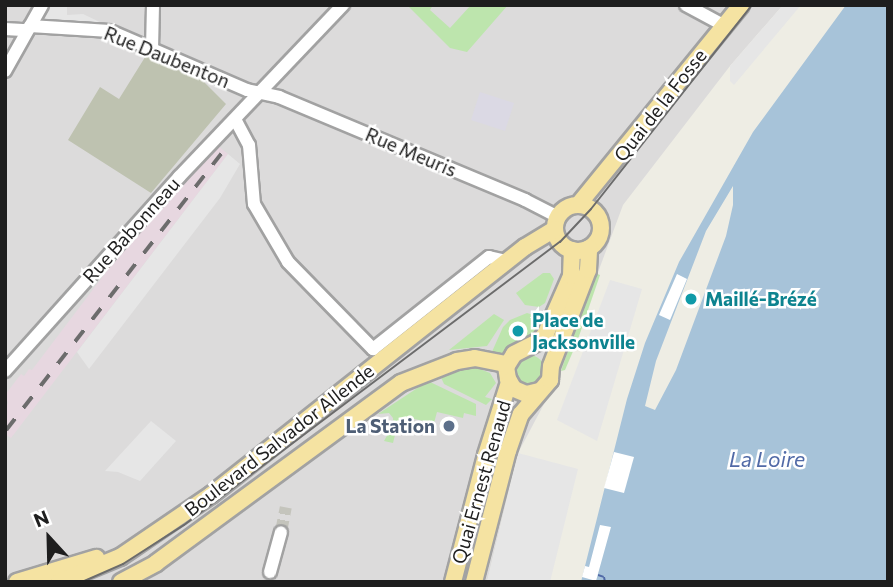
<!DOCTYPE html>
<html>
<head>
<meta charset="utf-8">
<style>
  body { margin:0 }
  #map { position:relative; width:893px; height:587px; overflow:hidden; background:#eeede4; font-family:Commissioner,sans-serif }
  div>[style] { position:absolute }
  .residential>* { inset:0; background:#dcdbdb }
  .industrial>* { inset:0; background:#e7d7e0 }
  .construction>* { inset:0; background:#bec2b0 }
  .grass>* { inset:0; background:#bde5ad }
  .round { border-radius:50% }
  .parking>* { inset:0; background:#e6e6e6 }
  .plaza>* { inset:0; background:#dbd9e4 }
  .water>* { inset:0; background:#a7c3d9 }
  .pier>* { inset:0; background:#fff }
  .ferry>* { height:2px; margin-top:-1px; transform-origin:0; background:repeating-linear-gradient(90deg,#516aa7 0 9px,transparent 0 16px) }
  .minor-tunnel>* { height:12px; margin-top:-6px; transform-origin:0; background:repeating-linear-gradient(90deg,#c4c4bc 0 12px,transparent 0 18px) }
  .roads { filter:drop-shadow(2px 0 #a2a2a2) drop-shadow(-2px 0 #a2a2a2) drop-shadow(0 2px #a2a2a2) drop-shadow(0 -2px #a2a2a2) }
  .minor>* { height:12px; margin:-6px; padding:0 6px; transform-origin:6px; border-radius:6px; background:#fff }
  .major>* { height:16px; margin:-8px; padding:0 8px; transform-origin:8px; border-radius:8px; background:#f5e3a2 }
  .major>.ring { margin:-8px; padding:0; box-sizing:content-box; background:none; border:16px solid #f5e3a2; border-radius:50% }
  .tram>* { height:2px; margin:-1px; padding:0 1px; transform-origin:1px; border-radius:1px; background:#6c6c6c }
  .rail>* { height:3.5px; margin-top:-1.75px; transform-origin:0; background:repeating-linear-gradient(90deg,#6c6c6c 0 14px,transparent 0 28px) }
  .dots>* { width:19px; height:19px; translate:-50% -50%; box-sizing:border-box; border:4px solid #fff; border-radius:50% }
  span { translate:-50% -50%; white-space:nowrap; text-align:center; line-height:1.15; -webkit-text-stroke:5px #fff; paint-order:stroke }
  .street-label { font-size:19px; color:#1e1e1e }
  .culture-label { font-size:19px; color:#0d838f; font-weight:700 }
  .left { translate:0 -50%; text-align:left }
  .service-label { font-size:19px; color:#4e5e75; font-weight:700 }
  .right { translate:-100% -50%; text-align:right }
  .water-label { font-size:21px; color:#516aa7; font-style:italic }
  .frame { position:absolute; inset:0; border:7px solid #1e1e1e; pointer-events:none }
  .north { position:absolute; left:14px; top:503px; width:70px; height:70px; -webkit-text-stroke:5px #fff; paint-order:stroke; rotate:338deg; font-size:19px; font-weight:700; line-height:28px; text-align:center; color:#1e1e1e }
  .north::after { content:''; display:block; margin:auto; width:24px; height:32px; background:#1e1e1e; clip-path:polygon(50% 0,100% 100%,50% 72%,0 100%) }
</style>
</head>
<body>
<div id="map">
  <div class="residential">
    <i style="clip-path:polygon(5px 5px,783px 5px,730px 66px,623px 205px,561px 372px,518px 453px,487px 582px,5px 582px)"></i>
  </div>
  <div class="industrial">
    <i style="clip-path:polygon(218px 146px,228px 154px,11px 438px,5px 434px,5px 407px,8px 403px,5px 395px,21px 374px,24px 376px,29px 369px,32px 370px,113px 263px)"></i>
  </div>
  <div class="construction">
    <i style="clip-path:polygon(147px 54px,197px 75px,226px 104px,151px 193px,68px 140px,100px 87px,119px 99px)"></i>
  </div>
  <div class="grass">
    <i style="clip-path:polygon(407px 5px,433px 5px,430px 10px,450px 28px,471px 5px,508px 5px,467px 52px,450px 48px)"></i>
    <i style="clip-path:polygon(543px 273px,550px 273px,554px 279px,545px 303px,539px 307px,525px 305px,516px 293px)"></i>
    <i style="clip-path:polygon(595px 273px,600px 275px,577px 342px,565px 370px,561px 371px)"></i>
    <i style="clip-path:polygon(527px 313px,537px 316px,538px 333px,511px 346px,501px 357px,491px 354px,503px 327px,510px 320px)"></i>
    <i style="clip-path:polygon(494px 314px,504px 320px,487px 346px,449px 350px)"></i>
    <i class="round" style="left:513px;top:355px;width:32px;height:32px"></i>
    <i style="clip-path:polygon(480px 366px,480px 369px,490px 373px,496px 383px,485px 397px,492px 399px,486px 405px,444px 384px,439px 373px)"></i>
    <i style="clip-path:polygon(428px 381px,476px 404px,476px 416px,464px 413px,463px 418px,437px 412px,434px 423px,409px 418px,407px 425px,398px 423px,393px 443px,384px 441px,393px 425px,393px 418px,389px 413px,378px 414px)"></i>
  </div>
  <div class="parking">
    <i style="clip-path:polygon(783px 5px,801px 5px,734px 85px,730px 81px,730px 66px)"></i>
    <i style="clip-path:polygon(46px 7px,67px 7px,67px 15px,83px 14px,106px 25px,38px 24px)"></i>
    <i style="clip-path:polygon(228px 154px,240px 164px,220px 198px,89px 369px,77px 352px)"></i>
    <i style="clip-path:polygon(610px 280px,642px 289px,597px 441px,557px 420px)"></i>
    <i style="clip-path:polygon(151px 421px,176px 441px,140px 481px,118px 472px,105px 471px)"></i>
    <i style="clip-path:polygon(518px 453px,578px 469px,550px 582px,487px 582px)"></i>
  </div>
  <div class="plaza">
    <i style="clip-path:polygon(480px 92px,514px 103px,505px 131px,471px 120px)"></i>
  </div>
  <div class="water">
    <i style="clip-path:polygon(evenodd,846px 5px,888px 5px,888px 582px,581px 582px,627px 399px,645px 343px,679px 262px,753px 132px,846px 5px,733px 186px,733px 205px,726px 236px,676px 370px,655px 410px,645px 406px,656px 361px,706px 231px,733px 186px)"></i>
  </div>
  <div class="pier">
    <i style="clip-path:polygon(677px 274px,687px 279px,670px 320px,659px 315px)"></i>
    <i style="clip-path:polygon(614px 452px,634px 457px,624px 493px,604px 488px)"></i>
    <i style="clip-path:polygon(600px 525px,611px 527px,596px 581px,582px 577px,585px 566px,589px 567px)"></i>
  </div>
  <div class="ferry">
    <i style="left:598px;top:575px;width:6px;rotate:18deg"></i>
    <i style="left:604px;top:577px;width:5px;rotate:79deg"></i>
  </div>
  <div class="minor-tunnel">
    <i style="left:281px;top:532px;width:25px;rotate:-79deg"></i>
  </div>
  <div class="roads">
    <div class="minor">
      <i style="left:686px;top:5px;width:42px;rotate:28.4deg"></i>
      <i style="left:30px;top:26px;width:80px;rotate:3.6deg"></i>
      <i style="left:110px;top:31px;width:149px;rotate:23.3deg"></i>
      <i style="left:247px;top:90px;width:33px;rotate:12deg"></i>
      <i style="left:279px;top:97px;width:267px;rotate:22.7deg"></i>
      <i style="left:525px;top:200px;width:37px;rotate:27deg"></i>
      <i style="left:5px;top:29px;width:22px;rotate:3deg"></i>
      <i style="left:152px;top:49px;width:44px;rotate:-88.7deg"></i>
      <i style="left:5px;top:71px;width:76px;rotate:-60.7deg"></i>
      <i style="left:235px;top:119px;width:30px;rotate:62deg"></i>
      <i style="left:249px;top:145px;width:59px;rotate:85.2deg"></i>
      <i style="left:254px;top:204px;width:67px;rotate:59.6deg"></i>
      <i style="left:288px;top:262px;width:122px;rotate:45.7deg"></i>
      <i style="left:373px;top:349px;width:148px;rotate:-38.4deg"></i>
      <i style="left:489px;top:257px;width:18px;rotate:13deg"></i>
      <i style="left:5px;top:371px;width:261px;rotate:-48.1deg"></i>
      <i style="left:179px;top:177px;width:238px;rotate:-46.4deg"></i>
      <i style="left:270px;top:572px;width:41px;rotate:-74.6deg"></i>
    </div>
    <div class="major">
      <i class="ring" style="left:555px;top:205px;width:30px;height:30px"></i>
      <i style="left:578px;top:205px;width:258px;rotate:-50.8deg"></i>
      <i style="left:539px;top:391px;width:13px;rotate:167deg"></i>
      <i style="left:526px;top:394px;width:13px;rotate:-157deg"></i>
      <i style="left:514px;top:389px;width:12px;rotate:-121deg"></i>
      <i style="left:508px;top:379px;width:12px;rotate:-99deg"></i>
      <i style="left:506px;top:367px;width:15px;rotate:-58deg"></i>
      <i style="left:514px;top:354px;width:29px;rotate:-27deg"></i>
      <i style="left:540px;top:341px;width:10px;rotate:-53deg"></i>
      <i style="left:546px;top:333px;width:62px;rotate:-66.3deg"></i>
      <i style="left:571px;top:276px;width:26px;rotate:-88deg"></i>
      <i style="left:17px;top:582px;width:83px;rotate:-16.9deg"></i>
      <i style="left:59px;top:582px;width:66px;rotate:-22.3deg"></i>
      <i style="left:120px;top:557px;width:110px;rotate:-34.3deg"></i>
      <i style="left:211px;top:495px;width:400px;rotate:-38.3deg"></i>
      <i style="left:525px;top:247px;width:35px;rotate:-31deg"></i>
      <i style="left:121px;top:582px;width:40px;rotate:-28deg"></i>
      <i style="left:156px;top:563px;width:304px;rotate:-36.3deg"></i>
      <i style="left:401px;top:383px;width:60px;rotate:-21.4deg"></i>
      <i style="left:457px;top:361px;width:18px;rotate:-9deg"></i>
      <i style="left:475px;top:358px;width:33px;rotate:11deg"></i>
      <i style="left:453px;top:582px;width:131px;rotate:-75.4deg"></i>
      <i style="left:486px;top:455px;width:77px;rotate:-72.5deg"></i>
      <i style="left:474px;top:582px;width:135px;rotate:-75.5deg"></i>
      <i style="left:508px;top:451px;width:39px;rotate:-71deg"></i>
      <i style="left:521px;top:414px;width:45px;rotate:-49.5deg"></i>
      <i style="left:550px;top:380px;width:14px;rotate:-86deg"></i>
      <i style="left:551px;top:366px;width:103px;rotate:-68.9deg"></i>
      <i style="left:588px;top:270px;width:22px;rotate:-87deg"></i>
    </div>
  </div>
  <div class="tram">
    <i style="left:82px;top:582px;width:45px;rotate:-23.7deg"></i>
    <i style="left:123px;top:564px;width:72px;rotate:-32.6deg"></i>
    <i style="left:184px;top:525px;width:471px;rotate:-37deg"></i>
    <i style="left:560px;top:242px;width:45px;rotate:-46.8deg"></i>
    <i style="left:591px;top:209px;width:260px;rotate:-51.7deg"></i>
  </div>
  <div class="rail">
    <i style="left:6px;top:430px;width:353px;rotate:-52.1deg"></i>
  </div>
  <div class="dots">
    <i style="left:691px;top:299px;background:#0f9aa8"></i>
    <i style="left:518px;top:331px;background:#0f9aa8"></i>
    <i style="left:449px;top:426px;background:#5c6f8a"></i>
  </div>
  <div class="street-label">
    <span style="left:167px;top:57px;rotate:22deg">Rue Daubenton</span>
    <span style="left:660px;top:105px;rotate:-52deg">Quai de la Fosse</span>
    <span style="left:411px;top:152px;rotate:23deg">Rue Meuris</span>
    <span style="left:131px;top:230px;rotate:-48deg">Rue Babonneau</span>
    <span style="left:279px;top:440px;rotate:-38deg">Boulevard Salvador Allende</span>
    <span style="left:481px;top:482px;rotate:-74deg">Quai Ernest Renaud</span>
  </div>
  <div class="culture-label">
    <span class="left" style="left:705px;top:299px">Maillé-Brézé</span>
    <span class="left" style="left:532px;top:331px">Place de<br>Jacksonville</span>
  </div>
  <div class="service-label">
    <span class="right" style="left:435px;top:426px">La Station</span>
  </div>
  <div class="water-label">
    <span style="left:767px;top:459px">La Loire</span>
  </div>
  <div class="frame"></div>
  <div class="north">N</div>
</div>
</body>
</html>
